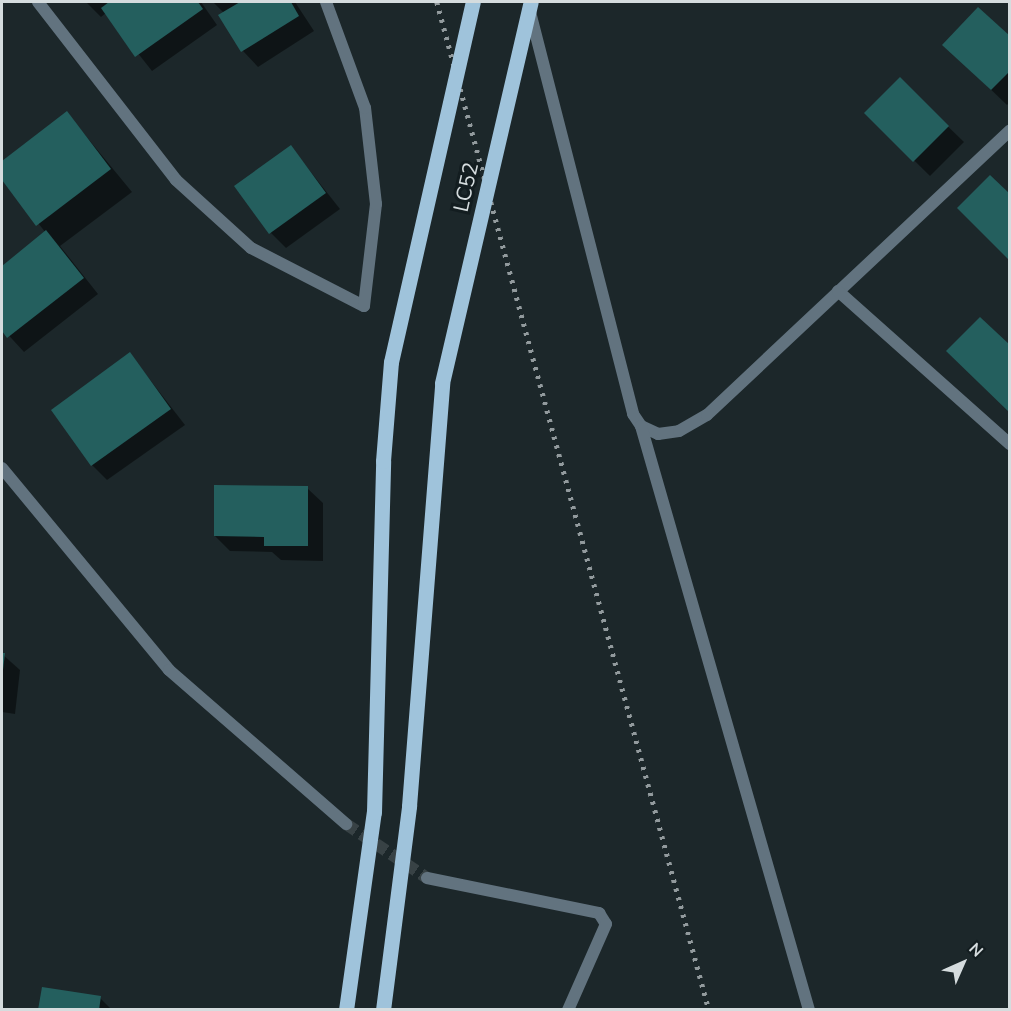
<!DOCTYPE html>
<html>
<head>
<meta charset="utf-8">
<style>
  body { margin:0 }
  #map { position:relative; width:1011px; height:1011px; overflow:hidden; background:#1c272a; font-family:"Nunito Sans",sans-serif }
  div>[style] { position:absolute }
  .shadow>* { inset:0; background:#0007 }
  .building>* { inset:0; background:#245f5e }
  .minor-tunnel>* { height:12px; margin-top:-6px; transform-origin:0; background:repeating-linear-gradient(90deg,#384245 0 12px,transparent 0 18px) }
  .minor>* { height:12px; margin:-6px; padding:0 6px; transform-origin:6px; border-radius:6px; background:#62737f }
  .primary>* { height:15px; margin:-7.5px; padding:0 7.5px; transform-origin:7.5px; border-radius:7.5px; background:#9fc3db }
  .rail>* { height:4.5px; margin-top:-2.25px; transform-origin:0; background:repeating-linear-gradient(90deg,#929a9d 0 3px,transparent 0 9px) }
  .primary-bridge>* { height:15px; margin:-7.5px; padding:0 7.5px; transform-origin:7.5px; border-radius:7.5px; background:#9fc3db }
  span { translate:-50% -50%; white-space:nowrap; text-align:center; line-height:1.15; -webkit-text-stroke:6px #131d20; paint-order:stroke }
  .street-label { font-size:21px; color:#d5dcde }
  .frame { position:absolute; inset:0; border:3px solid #d5dcde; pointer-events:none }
  .north { position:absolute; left:933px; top:933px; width:60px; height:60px; -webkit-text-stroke:4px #131d20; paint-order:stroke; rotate:45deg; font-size:16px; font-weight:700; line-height:24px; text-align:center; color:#d5dcde }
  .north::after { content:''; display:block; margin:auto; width:21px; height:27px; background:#d5dcde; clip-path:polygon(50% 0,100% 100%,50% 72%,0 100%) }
</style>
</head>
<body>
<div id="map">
  <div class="shadow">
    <i style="clip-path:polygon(86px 2px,201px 2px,217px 25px,152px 71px,106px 13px,101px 17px)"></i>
    <i style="clip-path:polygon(213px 2px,295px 2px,314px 31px,258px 67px,243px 51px,220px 16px,224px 13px)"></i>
    <i style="clip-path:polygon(1010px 38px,1010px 102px,1007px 105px,960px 60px)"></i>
    <i style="clip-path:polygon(900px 80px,964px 142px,930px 176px,866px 113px)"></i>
    <i style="clip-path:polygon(67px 113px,132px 192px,60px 246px,98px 294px,24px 352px,2px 328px,2px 268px,46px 233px,2px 178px,2px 163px)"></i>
    <i style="clip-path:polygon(291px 147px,340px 209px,286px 248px,271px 233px)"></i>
    <i style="clip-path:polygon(130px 354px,185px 425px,107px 480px,92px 465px)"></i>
    <i style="clip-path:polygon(307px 488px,323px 503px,323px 561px,281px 560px,272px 552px,230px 551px,215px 536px)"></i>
    <i style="clip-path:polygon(2px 654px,20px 670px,15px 714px,2px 712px)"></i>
    <i style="clip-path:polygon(100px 998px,112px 1010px,40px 1010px)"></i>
  </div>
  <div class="building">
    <i style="clip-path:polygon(109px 2px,198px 2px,203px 9px,135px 57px,101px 8px)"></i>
    <i style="clip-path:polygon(240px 2px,291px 2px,299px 16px,241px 52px,218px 15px)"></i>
    <i style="clip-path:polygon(978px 7px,1010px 36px,1010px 71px,991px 90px,942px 45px)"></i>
    <i style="clip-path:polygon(900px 77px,949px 126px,913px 162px,864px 113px)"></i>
    <i style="clip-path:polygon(67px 111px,111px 169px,36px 226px,2px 180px,2px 161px)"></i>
    <i style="clip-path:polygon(291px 145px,326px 193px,269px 234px,234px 186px)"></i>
    <i style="clip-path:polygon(990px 175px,1010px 194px,1010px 261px,957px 208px)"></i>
    <i style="clip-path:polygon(46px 230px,84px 278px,7px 338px,2px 331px,2px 266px)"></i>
    <i style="clip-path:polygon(980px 317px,1010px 345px,1010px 413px,946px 351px)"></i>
    <i style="clip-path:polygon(130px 352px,171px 409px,91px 466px,51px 410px)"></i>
    <i style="clip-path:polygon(214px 485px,308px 486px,308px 546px,264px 546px,264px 537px,214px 536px)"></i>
    <i style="clip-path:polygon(2px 653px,5px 653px,3px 670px,2px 670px)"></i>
    <i style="clip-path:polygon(42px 987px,101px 996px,99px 1010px,38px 1010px)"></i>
  </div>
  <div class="minor-tunnel">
    <i style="left:346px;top:824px;width:97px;rotate:33.7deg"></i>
  </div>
  <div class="minor">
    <i style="left:38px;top:2px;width:225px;rotate:52.2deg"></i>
    <i style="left:176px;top:180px;width:101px;rotate:42.2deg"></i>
    <i style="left:251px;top:248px;width:127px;rotate:27.2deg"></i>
    <i style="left:364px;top:306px;width:103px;rotate:-83.3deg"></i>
    <i style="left:376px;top:204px;width:97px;rotate:-96.5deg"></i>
    <i style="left:365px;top:108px;width:113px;rotate:-110.2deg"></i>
    <i style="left:530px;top:12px;width:415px;rotate:75.6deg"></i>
    <i style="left:633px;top:414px;width:14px;rotate:56deg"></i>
    <i style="left:641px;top:426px;width:19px;rotate:25deg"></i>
    <i style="left:658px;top:434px;width:21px;rotate:-8deg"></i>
    <i style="left:679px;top:431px;width:32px;rotate:-30deg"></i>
    <i style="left:707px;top:415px;width:416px;rotate:-43.2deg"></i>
    <i style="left:838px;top:291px;width:230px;rotate:41.7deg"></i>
    <i style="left:641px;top:426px;width:608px;rotate:73.95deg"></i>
    <i style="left:2px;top:468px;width:262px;rotate:50.4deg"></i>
    <i style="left:169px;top:670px;width:235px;rotate:41deg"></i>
    <i style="left:427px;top:878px;width:176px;rotate:11.5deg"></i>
    <i style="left:599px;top:913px;width:13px;rotate:58deg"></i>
    <i style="left:606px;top:924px;width:94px;rotate:113.8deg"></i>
  </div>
  <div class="primary">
    <i style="left:346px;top:1010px;width:200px;rotate:-82deg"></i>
    <i style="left:374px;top:812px;width:351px;rotate:-88.5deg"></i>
    <i style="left:383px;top:461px;width:99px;rotate:-85.4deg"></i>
    <i style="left:383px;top:1010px;width:206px;rotate:-82.7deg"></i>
    <i style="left:409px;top:806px;width:424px;rotate:-85.5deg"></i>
  </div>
  <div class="rail">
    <i style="left:437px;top:2px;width:1044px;rotate:74.9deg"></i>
  </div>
  <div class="primary-bridge">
    <i style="left:391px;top:362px;width:369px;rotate:-77.2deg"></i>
    <i style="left:442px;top:383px;width:391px;rotate:-76.9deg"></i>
  </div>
  <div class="street-label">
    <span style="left:466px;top:187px;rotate:-77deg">LC52</span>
  </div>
  <div class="frame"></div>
  <div class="north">N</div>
</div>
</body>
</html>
